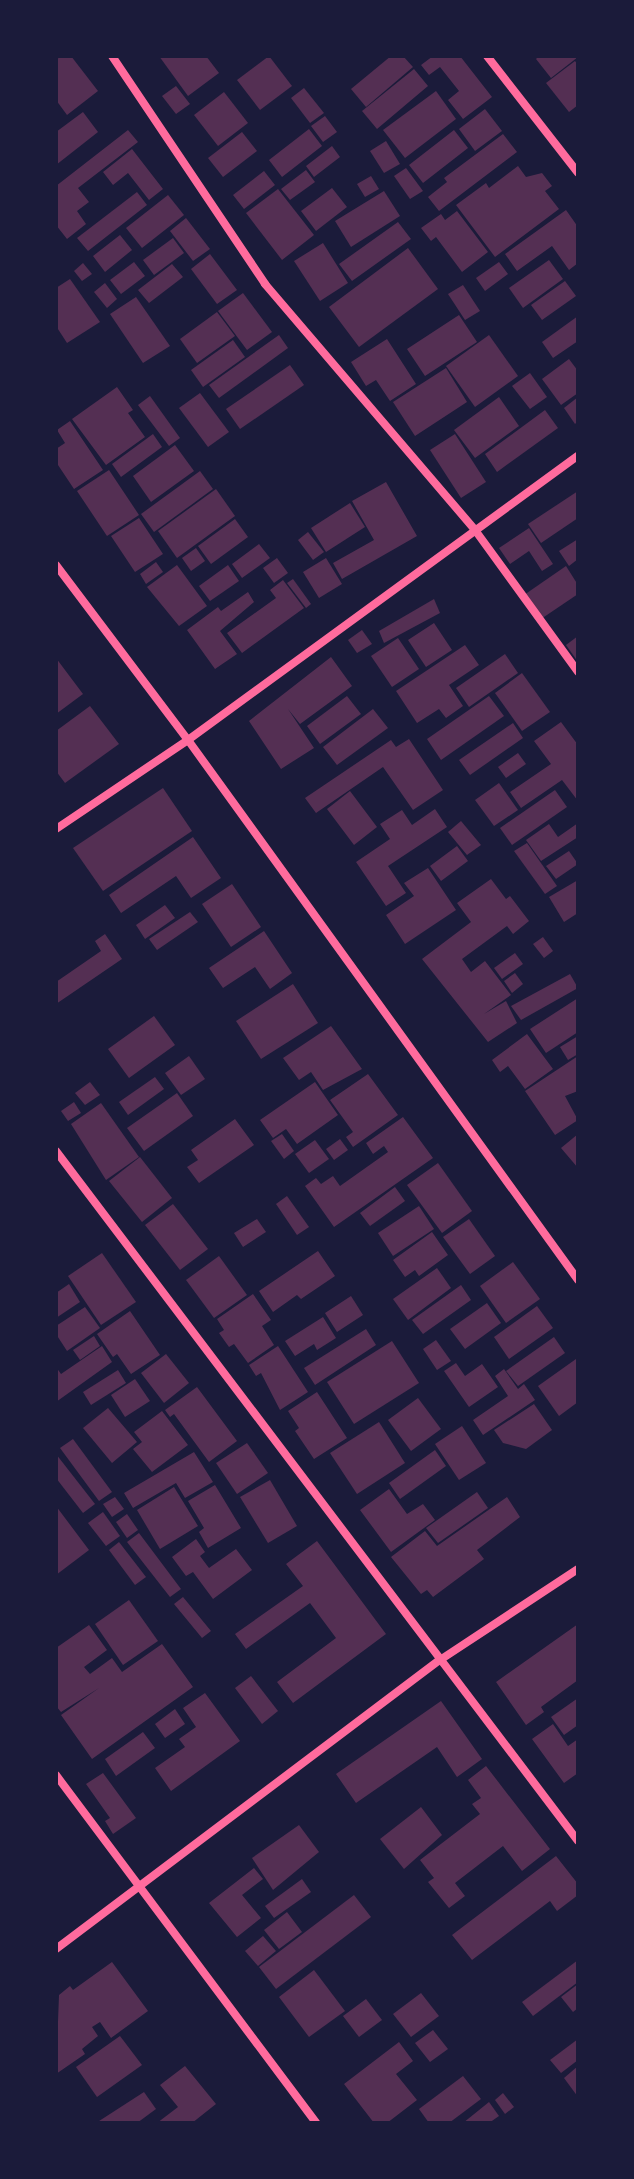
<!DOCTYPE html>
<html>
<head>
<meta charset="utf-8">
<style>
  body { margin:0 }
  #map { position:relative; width:634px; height:2179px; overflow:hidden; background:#1b1b3a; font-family:"Golos Text",sans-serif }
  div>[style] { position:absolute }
  .building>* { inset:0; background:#542f53 }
  .minor>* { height:8px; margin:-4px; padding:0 4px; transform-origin:4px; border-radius:4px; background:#ff6b9d }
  span { translate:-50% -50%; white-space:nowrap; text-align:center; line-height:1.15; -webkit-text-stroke:8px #1b1b3a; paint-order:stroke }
  .frame { position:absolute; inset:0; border:58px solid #1b1b3a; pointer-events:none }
</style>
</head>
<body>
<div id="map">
  <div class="building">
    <i style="clip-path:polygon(61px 56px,71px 56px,98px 91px,67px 115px,56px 100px,56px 60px)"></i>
    <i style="clip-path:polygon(159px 56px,206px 56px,219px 73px,188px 96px)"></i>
    <i style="clip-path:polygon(269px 56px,292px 86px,260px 110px,237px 80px)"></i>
    <i style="clip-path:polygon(391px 56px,403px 56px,413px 67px,366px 107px,351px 89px)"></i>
    <i style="clip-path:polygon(433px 56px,460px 56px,492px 97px,463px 119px,448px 100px,459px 91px,440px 67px,429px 75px,421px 65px)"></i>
    <i style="clip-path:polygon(539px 56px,578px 56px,578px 57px,551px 78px,536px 59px)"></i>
    <i style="clip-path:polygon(575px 61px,578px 65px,578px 105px,569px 112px,546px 83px)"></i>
    <i style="clip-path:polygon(414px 69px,428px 86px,377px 129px,362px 111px)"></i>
    <i style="clip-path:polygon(176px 86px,190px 104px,176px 114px,162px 96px)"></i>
    <i style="clip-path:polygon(304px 88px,324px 113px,310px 123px,291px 98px)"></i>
    <i style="clip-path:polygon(436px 91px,456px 119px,405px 158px,383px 130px)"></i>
    <i style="clip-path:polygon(224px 92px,248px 123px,218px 146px,194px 115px)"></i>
    <i style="clip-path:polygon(485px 109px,502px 131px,475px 151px,459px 129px)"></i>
    <i style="clip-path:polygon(83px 112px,98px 132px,56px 165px,56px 132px)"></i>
    <i style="clip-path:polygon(325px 116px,337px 132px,323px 142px,311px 126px)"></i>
    <i style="clip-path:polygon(309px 129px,322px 146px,282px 177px,269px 160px)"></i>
    <i style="clip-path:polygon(128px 130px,138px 142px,78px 188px,89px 202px,77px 211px,86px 224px,67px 239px,56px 225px,56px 186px)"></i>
    <i style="clip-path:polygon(454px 130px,468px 148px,423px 183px,409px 165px)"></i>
    <i style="clip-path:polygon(242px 132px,257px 151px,223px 177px,208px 158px)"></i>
    <i style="clip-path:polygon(503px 134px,517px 152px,439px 211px,428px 197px,447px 182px,444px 178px)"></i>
    <i style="clip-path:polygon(386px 141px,400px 164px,384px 173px,370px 151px)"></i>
    <i style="clip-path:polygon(332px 146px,340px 157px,314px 177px,306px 166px)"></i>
    <i style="clip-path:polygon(132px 149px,163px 189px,149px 200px,128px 173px,113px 185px,103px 172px)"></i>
    <i style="clip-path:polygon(518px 166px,526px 177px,542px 173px,552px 186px,545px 191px,559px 209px,495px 257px,456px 205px,486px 183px,489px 188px)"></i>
    <i style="clip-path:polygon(406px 168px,423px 191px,410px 199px,394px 176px)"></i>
    <i style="clip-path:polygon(306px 170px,315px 182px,290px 200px,281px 189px)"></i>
    <i style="clip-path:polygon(264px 171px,275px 185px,244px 209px,233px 195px)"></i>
    <i style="clip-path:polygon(371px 176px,379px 189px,365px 197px,357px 184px)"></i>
    <i style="clip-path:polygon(332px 188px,347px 207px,316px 231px,301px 211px)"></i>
    <i style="clip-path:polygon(278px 189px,314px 235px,282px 260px,246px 213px)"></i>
    <i style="clip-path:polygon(384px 191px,400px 216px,351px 247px,335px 221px)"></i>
    <i style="clip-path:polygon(137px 192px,147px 205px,88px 251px,77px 238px)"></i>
    <i style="clip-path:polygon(168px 195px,184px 215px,142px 248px,126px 228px)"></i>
    <i style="clip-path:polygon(566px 210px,578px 227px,578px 263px,569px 270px,552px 246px,517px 271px,505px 254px)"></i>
    <i style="clip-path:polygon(457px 211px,488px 252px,462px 272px,436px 237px,431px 241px,421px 228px,441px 214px,445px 220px)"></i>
    <i style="clip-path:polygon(186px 218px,210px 249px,193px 261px,170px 231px)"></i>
    <i style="clip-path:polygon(398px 222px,411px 239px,352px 281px,339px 264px)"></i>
    <i style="clip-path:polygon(120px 235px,132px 250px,105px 272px,93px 256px)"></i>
    <i style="clip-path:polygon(173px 238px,184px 253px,154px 275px,143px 260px)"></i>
    <i style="clip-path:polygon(323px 243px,348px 283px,320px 301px,294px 261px)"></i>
    <i style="clip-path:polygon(408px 248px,438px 289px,359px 347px,329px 307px)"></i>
    <i style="clip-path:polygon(210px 254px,237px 290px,217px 304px,191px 269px)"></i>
    <i style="clip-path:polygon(549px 260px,563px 279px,523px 308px,509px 288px)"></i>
    <i style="clip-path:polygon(134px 262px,145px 276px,121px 294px,110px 280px)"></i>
    <i style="clip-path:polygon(499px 262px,508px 274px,485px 291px,476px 278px)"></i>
    <i style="clip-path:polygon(83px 263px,92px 274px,82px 281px,74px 271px)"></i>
    <i style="clip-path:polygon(172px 264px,183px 277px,149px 303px,138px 290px)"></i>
    <i style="clip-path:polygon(70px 279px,100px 322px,67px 343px,56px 326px,56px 288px)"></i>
    <i style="clip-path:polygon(565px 281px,576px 296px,542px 320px,531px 305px)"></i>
    <i style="clip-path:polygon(105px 283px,117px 299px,107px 308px,94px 292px)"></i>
    <i style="clip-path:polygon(463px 285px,480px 311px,465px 320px,448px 294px)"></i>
    <i style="clip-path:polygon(243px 293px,272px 332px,247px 350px,218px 311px)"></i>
    <i style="clip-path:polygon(136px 297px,170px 346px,143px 363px,110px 314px)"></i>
    <i style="clip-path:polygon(217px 312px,235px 336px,197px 363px,180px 339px)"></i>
    <i style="clip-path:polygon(459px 315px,477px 342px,425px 376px,407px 349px)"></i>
    <i style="clip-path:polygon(578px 316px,578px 341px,553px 358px,542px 342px)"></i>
    <i style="clip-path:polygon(279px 335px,288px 348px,219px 398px,209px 385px)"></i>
    <i style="clip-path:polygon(489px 335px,518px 376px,475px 407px,446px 366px)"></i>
    <i style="clip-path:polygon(387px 339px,416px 384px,390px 401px,376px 380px,366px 386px,351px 362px)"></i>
    <i style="clip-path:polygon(233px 340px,245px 357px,203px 387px,191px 370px)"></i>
    <i style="clip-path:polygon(569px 359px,578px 371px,578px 393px,561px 405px,542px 379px)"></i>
    <i style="clip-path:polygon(290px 365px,304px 385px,240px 429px,226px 409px)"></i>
    <i style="clip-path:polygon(446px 368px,467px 402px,415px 436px,393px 402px)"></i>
    <i style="clip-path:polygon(530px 373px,547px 397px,530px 409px,512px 386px)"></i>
    <i style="clip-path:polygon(117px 387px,133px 410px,128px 413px,145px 437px,106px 465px,72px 419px)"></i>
    <i style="clip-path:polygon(200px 393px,229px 432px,208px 447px,179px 408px)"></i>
    <i style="clip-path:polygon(150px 396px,180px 438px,169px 446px,138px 405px)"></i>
    <i style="clip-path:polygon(499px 397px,519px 426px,475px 458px,454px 430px)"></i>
    <i style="clip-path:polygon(578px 397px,578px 421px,575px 424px,564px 408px)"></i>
    <i style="clip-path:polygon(545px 410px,558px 428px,497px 472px,485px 454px)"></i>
    <i style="clip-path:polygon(70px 421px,103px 470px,74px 489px,56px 462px,56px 449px,65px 443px,57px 430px)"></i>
    <i style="clip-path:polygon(153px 434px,162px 447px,121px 477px,112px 464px)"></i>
    <i style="clip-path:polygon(455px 434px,486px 482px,461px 498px,430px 450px)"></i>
    <i style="clip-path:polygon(175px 445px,194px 471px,151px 502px,133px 476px)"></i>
    <i style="clip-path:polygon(109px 470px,139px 515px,107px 536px,77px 491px)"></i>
    <i style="clip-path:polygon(200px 471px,213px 489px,154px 532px,141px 514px)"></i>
    <i style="clip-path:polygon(386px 482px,417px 536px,342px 579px,333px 563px,374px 540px,352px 501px)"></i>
    <i style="clip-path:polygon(216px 489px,235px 516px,177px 558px,158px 531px)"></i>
    <i style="clip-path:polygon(578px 491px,578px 518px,541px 543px,528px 524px)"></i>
    <i style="clip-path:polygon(350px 503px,365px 527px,326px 552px,311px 528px)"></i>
    <i style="clip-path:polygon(139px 518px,163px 554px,135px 572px,111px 536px)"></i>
    <i style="clip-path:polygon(235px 519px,248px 537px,211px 564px,198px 546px)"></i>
    <i style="clip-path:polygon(529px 528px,553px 564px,542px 571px,529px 551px,510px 564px,499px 548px)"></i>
    <i style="clip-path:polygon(308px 532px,324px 552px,313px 560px,298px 540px)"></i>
    <i style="clip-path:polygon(578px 539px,578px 559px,569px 566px,559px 551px)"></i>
    <i style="clip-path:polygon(259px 544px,270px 558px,242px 578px,232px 564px)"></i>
    <i style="clip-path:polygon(196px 548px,205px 561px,191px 571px,182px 558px)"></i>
    <i style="clip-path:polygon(277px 558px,288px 573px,274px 583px,263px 568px)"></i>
    <i style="clip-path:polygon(326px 558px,342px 584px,319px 598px,303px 572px)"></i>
    <i style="clip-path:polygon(156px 562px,163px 572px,146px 584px,140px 574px)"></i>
    <i style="clip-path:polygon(177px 565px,207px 606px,179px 626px,147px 587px)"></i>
    <i style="clip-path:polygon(228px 565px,239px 581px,210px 601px,199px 586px)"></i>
    <i style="clip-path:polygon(566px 566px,578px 585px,578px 594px,541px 619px,524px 595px)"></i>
    <i style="clip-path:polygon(293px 579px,311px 604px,306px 608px,287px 583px)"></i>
    <i style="clip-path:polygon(283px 580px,304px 608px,242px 653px,227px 633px,276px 598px,270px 590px)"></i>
    <i style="clip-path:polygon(248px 592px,254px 602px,220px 631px,237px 654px,215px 669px,187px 630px,218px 607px,221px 611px)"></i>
    <i style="clip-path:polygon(434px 599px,440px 613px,384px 643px,379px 631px)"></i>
    <i style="clip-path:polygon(434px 623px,452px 650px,426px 667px,408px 640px)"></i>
    <i style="clip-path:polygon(362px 630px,372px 644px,357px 653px,348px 640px)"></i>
    <i style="clip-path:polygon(578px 636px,578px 662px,566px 645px)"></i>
    <i style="clip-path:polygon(398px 638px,419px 669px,392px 687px,371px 656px)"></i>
    <i style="clip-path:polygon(465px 645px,479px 665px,449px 685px,463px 706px,446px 718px,439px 709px,417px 723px,396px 691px)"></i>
    <i style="clip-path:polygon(505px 654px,518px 673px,469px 707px,456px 688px)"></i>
    <i style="clip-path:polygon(331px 657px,352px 686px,300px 724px,288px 709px,314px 748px,281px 769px,249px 721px)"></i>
    <i style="clip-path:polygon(56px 658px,83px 694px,56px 714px)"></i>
    <i style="clip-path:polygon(522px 673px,550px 712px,522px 731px,495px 693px)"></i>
    <i style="clip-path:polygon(347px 696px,361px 714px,320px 744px,307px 726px)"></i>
    <i style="clip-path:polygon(489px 696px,504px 716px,441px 760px,427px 739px)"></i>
    <i style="clip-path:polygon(90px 706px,119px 744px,65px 783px,56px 771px,56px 731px)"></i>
    <i style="clip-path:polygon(373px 709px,388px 728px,337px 765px,323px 747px)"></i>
    <i style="clip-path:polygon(561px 722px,578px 745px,578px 801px,562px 780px,521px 808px,510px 792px,551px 764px,534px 741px)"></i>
    <i style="clip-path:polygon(513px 723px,523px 738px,470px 775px,459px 760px)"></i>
    <i style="clip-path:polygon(409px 739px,443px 790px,413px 810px,383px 767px,316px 813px,305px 798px,391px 740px,396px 747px)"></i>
    <i style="clip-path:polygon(518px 753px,526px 764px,506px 778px,498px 767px)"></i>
    <i style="clip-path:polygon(499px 783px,518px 810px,494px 826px,475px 800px)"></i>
    <i style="clip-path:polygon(163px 788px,192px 831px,103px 891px,73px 848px)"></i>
    <i style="clip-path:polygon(555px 790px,567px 807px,512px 845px,500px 828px)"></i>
    <i style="clip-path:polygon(350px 791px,377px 827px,354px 845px,327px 809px)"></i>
    <i style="clip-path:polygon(435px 809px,447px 827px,388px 866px,406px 893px,386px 906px,356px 862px,390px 839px,380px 824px,402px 810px,412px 825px)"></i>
    <i style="clip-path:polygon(461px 821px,481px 845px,467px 855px,448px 832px)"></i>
    <i style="clip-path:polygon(578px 823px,578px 837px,541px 861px,526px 840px,549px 824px,558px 837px)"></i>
    <i style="clip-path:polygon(193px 837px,221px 878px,191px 898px,176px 876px,121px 913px,109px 895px)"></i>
    <i style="clip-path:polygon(527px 843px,557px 886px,545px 894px,514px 851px)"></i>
    <i style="clip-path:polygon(457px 846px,468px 861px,441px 881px,430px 866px)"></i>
    <i style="clip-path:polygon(569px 851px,578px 864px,556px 879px,546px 866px)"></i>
    <i style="clip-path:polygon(428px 868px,456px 910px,405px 944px,386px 915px,414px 896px,404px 883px)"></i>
    <i style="clip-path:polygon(491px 879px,506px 899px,510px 896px,529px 921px,513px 934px,507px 926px,462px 959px,471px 972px,485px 961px,511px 995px,484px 1014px,506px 1001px,517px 1023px,488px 1042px,422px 959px,471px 922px,457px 903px)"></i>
    <i style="clip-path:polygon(578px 880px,578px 913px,564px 922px,549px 897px)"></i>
    <i style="clip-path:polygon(232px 884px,261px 927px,231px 947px,202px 904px)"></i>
    <i style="clip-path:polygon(165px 905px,175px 918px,145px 939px,136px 925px)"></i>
    <i style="clip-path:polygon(190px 912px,198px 922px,157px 950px,149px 939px)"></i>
    <i style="clip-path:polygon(264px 931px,292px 973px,270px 989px,255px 967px,223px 988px,209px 968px)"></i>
    <i style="clip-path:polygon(105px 934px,122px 959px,56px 1004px,56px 982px,101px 951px,95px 941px)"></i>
    <i style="clip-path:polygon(543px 937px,553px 951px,544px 958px,533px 944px)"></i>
    <i style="clip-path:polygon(515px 953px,523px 964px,502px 979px,494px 968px)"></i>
    <i style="clip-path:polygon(515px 973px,523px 984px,512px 993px,504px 981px)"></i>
    <i style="clip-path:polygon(570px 974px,578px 988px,521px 1020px,511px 1006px)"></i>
    <i style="clip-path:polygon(293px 984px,318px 1023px,261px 1059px,236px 1021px)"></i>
    <i style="clip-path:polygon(578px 998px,578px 1032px,546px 1053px,530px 1029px)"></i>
    <i style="clip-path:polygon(154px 1016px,175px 1045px,129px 1078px,108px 1049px)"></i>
    <i style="clip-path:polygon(331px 1026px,362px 1069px,323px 1090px,311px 1072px,299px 1080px,283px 1058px)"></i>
    <i style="clip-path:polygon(527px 1034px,553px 1069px,525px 1089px,508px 1066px,500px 1072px,492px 1060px)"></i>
    <i style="clip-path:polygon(578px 1036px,578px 1054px,568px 1060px,560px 1047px)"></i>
    <i style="clip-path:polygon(189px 1056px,205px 1079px,181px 1095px,165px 1073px)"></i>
    <i style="clip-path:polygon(578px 1056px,578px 1091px,565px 1096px,578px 1120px,555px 1135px,525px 1091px)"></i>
    <i style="clip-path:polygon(368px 1074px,398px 1115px,353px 1147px,346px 1137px,353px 1132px,330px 1100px)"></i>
    <i style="clip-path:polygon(155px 1077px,164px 1089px,128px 1115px,119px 1102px)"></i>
    <i style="clip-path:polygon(90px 1082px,100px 1095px,85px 1105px,75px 1093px)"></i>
    <i style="clip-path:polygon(315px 1082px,338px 1115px,297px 1144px,286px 1129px,273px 1138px,260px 1120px)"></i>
    <i style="clip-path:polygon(177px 1093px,193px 1116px,144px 1151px,127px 1128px)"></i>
    <i style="clip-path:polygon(74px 1102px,81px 1113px,68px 1121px,61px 1111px)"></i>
    <i style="clip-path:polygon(101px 1103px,139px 1157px,106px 1180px,71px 1124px)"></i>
    <i style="clip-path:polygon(403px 1117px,433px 1158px,334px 1227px,305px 1186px,316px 1178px,321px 1184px,333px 1176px,340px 1186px,388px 1152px,384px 1146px,373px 1154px,366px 1143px)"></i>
    <i style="clip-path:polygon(235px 1119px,254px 1145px,199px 1183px,187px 1167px,198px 1160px,191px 1150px)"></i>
    <i style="clip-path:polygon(282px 1134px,294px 1151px,284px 1159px,271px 1141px)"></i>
    <i style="clip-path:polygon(578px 1134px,578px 1168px,561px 1148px)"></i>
    <i style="clip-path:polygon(340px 1139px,348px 1150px,334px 1160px,326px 1149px)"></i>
    <i style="clip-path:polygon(315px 1140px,329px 1159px,309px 1173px,295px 1154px)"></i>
    <i style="clip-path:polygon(140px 1157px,172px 1198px,142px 1222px,109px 1181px)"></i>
    <i style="clip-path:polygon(438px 1163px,472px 1211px,442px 1233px,407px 1185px)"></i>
    <i style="clip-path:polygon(395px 1187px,405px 1201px,370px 1226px,360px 1213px)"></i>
    <i style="clip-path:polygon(287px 1196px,309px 1227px,297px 1235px,276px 1204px)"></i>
    <i style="clip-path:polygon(173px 1204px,208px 1249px,180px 1270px,145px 1225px)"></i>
    <i style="clip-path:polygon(419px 1206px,434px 1229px,393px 1256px,378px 1233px)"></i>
    <i style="clip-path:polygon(257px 1219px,266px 1232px,243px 1247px,234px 1233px)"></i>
    <i style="clip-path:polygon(469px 1219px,495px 1256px,470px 1274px,443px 1237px)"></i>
    <i style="clip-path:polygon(432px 1232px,448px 1255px,419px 1276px,415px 1270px,405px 1277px,393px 1260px)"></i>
    <i style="clip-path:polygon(318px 1251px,335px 1276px,301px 1299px,297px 1295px,273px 1312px,259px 1291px)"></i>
    <i style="clip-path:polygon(102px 1253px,136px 1302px,101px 1325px,68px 1276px)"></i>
    <i style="clip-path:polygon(219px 1256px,247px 1295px,214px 1318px,186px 1280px)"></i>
    <i style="clip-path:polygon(513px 1262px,540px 1299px,506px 1323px,480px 1286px)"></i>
    <i style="clip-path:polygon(437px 1268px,451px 1288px,408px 1320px,393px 1299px)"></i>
    <i style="clip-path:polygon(69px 1284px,80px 1302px,56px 1318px,56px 1293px)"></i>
    <i style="clip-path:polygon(461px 1285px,471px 1300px,423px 1334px,412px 1320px)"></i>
    <i style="clip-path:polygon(253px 1294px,271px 1320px,262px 1326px,274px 1345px,248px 1363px,234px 1344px,229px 1347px,219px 1333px,224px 1330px,217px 1319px)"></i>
    <i style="clip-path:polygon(351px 1296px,363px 1315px,337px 1332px,325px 1313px)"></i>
    <i style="clip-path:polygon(487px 1303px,501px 1323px,465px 1349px,450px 1329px)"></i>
    <i style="clip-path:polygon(537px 1306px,553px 1328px,509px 1359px,494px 1337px)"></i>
    <i style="clip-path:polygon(85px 1307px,100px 1328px,67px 1351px,56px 1334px,56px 1326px)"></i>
    <i style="clip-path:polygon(130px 1311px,160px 1355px,131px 1374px,117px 1354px,113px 1357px,97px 1334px)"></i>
    <i style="clip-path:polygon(323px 1317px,336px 1338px,317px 1350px,314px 1344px,295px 1356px,285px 1341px)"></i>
    <i style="clip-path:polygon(366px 1329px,376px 1345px,315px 1385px,304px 1368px)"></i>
    <i style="clip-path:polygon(94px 1336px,100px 1346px,80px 1360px,73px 1350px)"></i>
    <i style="clip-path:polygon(554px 1337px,565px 1353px,518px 1386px,506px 1371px)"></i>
    <i style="clip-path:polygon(436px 1340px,451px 1361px,437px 1370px,423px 1349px)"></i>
    <i style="clip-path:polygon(392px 1341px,419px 1383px,354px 1424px,327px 1382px)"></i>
    <i style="clip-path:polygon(102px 1346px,112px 1362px,56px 1402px,56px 1367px,61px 1374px)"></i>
    <i style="clip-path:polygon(278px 1346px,308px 1392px,280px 1410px,261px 1373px,256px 1376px,249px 1365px)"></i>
    <i style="clip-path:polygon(166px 1354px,189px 1383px,164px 1403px,141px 1373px)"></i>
    <i style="clip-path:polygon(576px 1359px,578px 1402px,559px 1416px,538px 1386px)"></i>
    <i style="clip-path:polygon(456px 1363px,465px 1376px,482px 1364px,498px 1387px,469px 1407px,444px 1371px)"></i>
    <i style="clip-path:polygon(504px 1369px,518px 1389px,524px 1384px,535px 1400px,483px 1435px,473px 1420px,508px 1396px,495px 1376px)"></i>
    <i style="clip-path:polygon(118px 1370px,126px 1383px,91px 1405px,83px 1392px)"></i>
    <i style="clip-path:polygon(135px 1379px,150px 1401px,125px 1417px,111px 1395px)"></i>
    <i style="clip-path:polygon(197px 1387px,237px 1441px,209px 1462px,174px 1414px,170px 1417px,165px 1410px)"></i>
    <i style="clip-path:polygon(317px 1392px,347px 1438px,314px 1459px,295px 1431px,299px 1428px,288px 1411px)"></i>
    <i style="clip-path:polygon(418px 1398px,441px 1429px,411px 1451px,388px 1420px)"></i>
    <i style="clip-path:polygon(534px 1404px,552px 1430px,526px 1449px,503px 1443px,494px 1430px)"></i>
    <i style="clip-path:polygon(108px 1408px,137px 1442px,112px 1463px,83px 1428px)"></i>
    <i style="clip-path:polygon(162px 1411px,188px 1445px,152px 1472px,133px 1449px,142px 1442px,134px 1432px)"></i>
    <i style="clip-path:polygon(379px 1422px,405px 1463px,357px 1494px,330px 1453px)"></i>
    <i style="clip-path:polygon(462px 1426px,486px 1463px,459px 1480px,435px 1444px)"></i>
    <i style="clip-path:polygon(73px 1439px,112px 1492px,99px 1501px,60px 1448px)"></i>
    <i style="clip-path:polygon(247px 1443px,268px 1473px,237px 1494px,216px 1463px)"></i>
    <i style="clip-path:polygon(435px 1450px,446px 1466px,400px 1499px,389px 1483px)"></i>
    <i style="clip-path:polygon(194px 1452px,213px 1482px,185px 1498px,176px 1483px,133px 1508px,124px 1493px)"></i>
    <i style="clip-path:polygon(56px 1454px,95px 1504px,83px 1513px,56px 1478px)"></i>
    <i style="clip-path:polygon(270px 1480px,297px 1526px,268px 1543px,240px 1497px)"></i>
    <i style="clip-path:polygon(215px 1485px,241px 1528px,208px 1548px,199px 1532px,204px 1528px,188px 1501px)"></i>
    <i style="clip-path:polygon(174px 1487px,198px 1526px,160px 1549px,137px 1510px)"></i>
    <i style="clip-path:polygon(389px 1489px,407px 1514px,423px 1504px,435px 1520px,391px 1552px,360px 1510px)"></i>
    <i style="clip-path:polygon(477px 1492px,488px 1508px,438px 1543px,426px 1528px)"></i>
    <i style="clip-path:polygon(115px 1497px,124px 1509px,112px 1517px,103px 1504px)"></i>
    <i style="clip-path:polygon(507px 1497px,520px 1517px,477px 1550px,484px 1559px,433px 1597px,427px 1590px,421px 1594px,391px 1557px,425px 1531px,437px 1546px)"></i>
    <i style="clip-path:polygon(56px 1506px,89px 1550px,56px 1575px)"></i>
    <i style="clip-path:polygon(103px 1512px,120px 1536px,106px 1546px,88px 1523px)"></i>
    <i style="clip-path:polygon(127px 1514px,138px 1530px,127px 1538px,116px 1522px)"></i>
    <i style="clip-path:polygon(139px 1533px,181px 1589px,170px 1597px,127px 1542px)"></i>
    <i style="clip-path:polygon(196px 1539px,205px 1552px,200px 1556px,209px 1568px,236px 1549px,252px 1570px,213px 1599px,193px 1572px,186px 1576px,172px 1557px)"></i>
    <i style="clip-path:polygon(317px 1541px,386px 1634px,293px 1703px,277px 1682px,336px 1638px,310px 1603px,246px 1649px,235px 1634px,303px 1586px,286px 1564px)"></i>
    <i style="clip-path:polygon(119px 1542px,146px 1577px,135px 1585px,109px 1550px)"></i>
    <i style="clip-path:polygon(183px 1597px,211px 1631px,202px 1638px,174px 1604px)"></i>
    <i style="clip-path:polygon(129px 1600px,158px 1641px,123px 1665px,95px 1624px)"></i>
    <i style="clip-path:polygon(578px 1624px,578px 1680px,541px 1707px,544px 1712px,526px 1725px,496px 1682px)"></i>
    <i style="clip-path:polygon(89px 1625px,107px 1650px,84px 1667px,90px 1674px,112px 1658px,122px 1672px,162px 1644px,193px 1687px,92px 1759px,61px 1715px,99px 1688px,61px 1712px,56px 1706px,56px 1648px)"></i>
    <i style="clip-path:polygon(251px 1676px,278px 1711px,262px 1724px,235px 1688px)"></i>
    <i style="clip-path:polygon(205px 1693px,240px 1741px,171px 1791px,155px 1768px,185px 1747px,179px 1739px,196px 1727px,183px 1708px)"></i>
    <i style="clip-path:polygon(578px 1698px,578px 1725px,564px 1735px,551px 1717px)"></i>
    <i style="clip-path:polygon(441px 1701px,482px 1759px,457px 1777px,437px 1747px,356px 1803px,336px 1774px)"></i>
    <i style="clip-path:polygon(175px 1709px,185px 1724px,165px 1738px,155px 1724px)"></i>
    <i style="clip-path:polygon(553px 1724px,568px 1746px,578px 1739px,578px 1773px,564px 1783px,532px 1739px)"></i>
    <i style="clip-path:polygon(143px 1732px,155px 1748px,116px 1776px,105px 1759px)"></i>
    <i style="clip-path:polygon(486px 1766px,550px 1849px,522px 1871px,503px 1846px,455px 1883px,465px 1896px,449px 1908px,428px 1882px,434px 1878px,420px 1860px,480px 1814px,472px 1804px,481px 1798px,468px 1780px)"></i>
    <i style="clip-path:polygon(103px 1773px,136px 1818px,113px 1834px,105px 1821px,110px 1818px,86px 1784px)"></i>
    <i style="clip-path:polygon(421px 1807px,442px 1835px,404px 1869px,380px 1839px)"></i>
    <i style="clip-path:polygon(299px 1825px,319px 1852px,273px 1890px,252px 1858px)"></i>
    <i style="clip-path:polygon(556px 1856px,578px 1884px,578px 1895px,557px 1911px,550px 1901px,472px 1960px,452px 1935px)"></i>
    <i style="clip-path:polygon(254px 1868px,263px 1879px,242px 1895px,261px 1918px,237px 1937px,209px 1903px)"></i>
    <i style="clip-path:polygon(302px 1879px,311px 1892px,274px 1918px,265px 1906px)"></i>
    <i style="clip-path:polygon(354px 1895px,371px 1917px,276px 1989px,259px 1967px)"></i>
    <i style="clip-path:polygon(287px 1912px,302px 1932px,279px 1949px,264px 1930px)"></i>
    <i style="clip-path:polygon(263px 1936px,276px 1951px,258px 1966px,245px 1951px)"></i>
    <i style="clip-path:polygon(578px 1960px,578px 1982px,533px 2016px,522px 2002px)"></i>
    <i style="clip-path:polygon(112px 1962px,148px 2011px,111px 2038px,100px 2022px,92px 2027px,98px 2036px,82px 2049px,85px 2054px,56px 2074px,59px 1995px,70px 1986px,73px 1990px)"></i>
    <i style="clip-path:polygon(314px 1970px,345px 2011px,309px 2037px,279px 1997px)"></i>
    <i style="clip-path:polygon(578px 1984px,578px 2008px,573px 2012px,561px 1997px)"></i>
    <i style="clip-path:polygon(421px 1993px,439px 2016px,411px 2037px,393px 2014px)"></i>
    <i style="clip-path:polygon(366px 1999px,382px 2020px,359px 2037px,343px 2016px)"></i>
    <i style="clip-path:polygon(433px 2030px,448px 2049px,430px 2062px,415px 2043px)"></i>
    <i style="clip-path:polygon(120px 2036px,142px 2065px,97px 2097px,76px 2067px)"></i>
    <i style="clip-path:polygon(578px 2039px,578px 2060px,561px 2073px,550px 2060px)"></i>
    <i style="clip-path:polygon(399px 2042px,413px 2061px,396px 2074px,417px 2100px,387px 2123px,374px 2123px,344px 2084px)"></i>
    <i style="clip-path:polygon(185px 2066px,216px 2104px,192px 2123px,157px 2123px,178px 2107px,160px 2085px)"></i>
    <i style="clip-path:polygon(578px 2066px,578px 2097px,564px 2078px)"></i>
    <i style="clip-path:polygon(463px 2076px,481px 2099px,449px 2123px,429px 2123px,419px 2109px)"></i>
    <i style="clip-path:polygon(144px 2092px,156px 2109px,137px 2123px,96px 2123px)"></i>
    <i style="clip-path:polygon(503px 2093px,514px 2107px,505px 2114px,495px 2100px)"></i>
    <i style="clip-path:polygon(489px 2102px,499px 2116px,489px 2123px,463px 2123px)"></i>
  </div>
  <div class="minor">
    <i style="left:112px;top:56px;width:275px;rotate:56.1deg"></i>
    <i style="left:265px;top:284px;width:323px;rotate:49.5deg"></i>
    <i style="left:475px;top:530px;width:175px;rotate:54deg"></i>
    <i style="left:487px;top:56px;width:148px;rotate:52.1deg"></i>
    <i style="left:56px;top:565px;width:219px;rotate:53deg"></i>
    <i style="left:188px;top:740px;width:666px;rotate:54.16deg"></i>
    <i style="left:56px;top:829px;width:159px;rotate:-34deg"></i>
    <i style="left:188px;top:740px;width:482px;rotate:-36.1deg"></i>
    <i style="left:56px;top:1151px;width:865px;rotate:52.89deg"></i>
    <i style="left:56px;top:1775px;width:434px;rotate:53.2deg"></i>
    <i style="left:56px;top:1949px;width:481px;rotate:-37deg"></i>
    <i style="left:440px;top:1660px;width:165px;rotate:-33.4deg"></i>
  </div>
  <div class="frame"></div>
</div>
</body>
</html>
